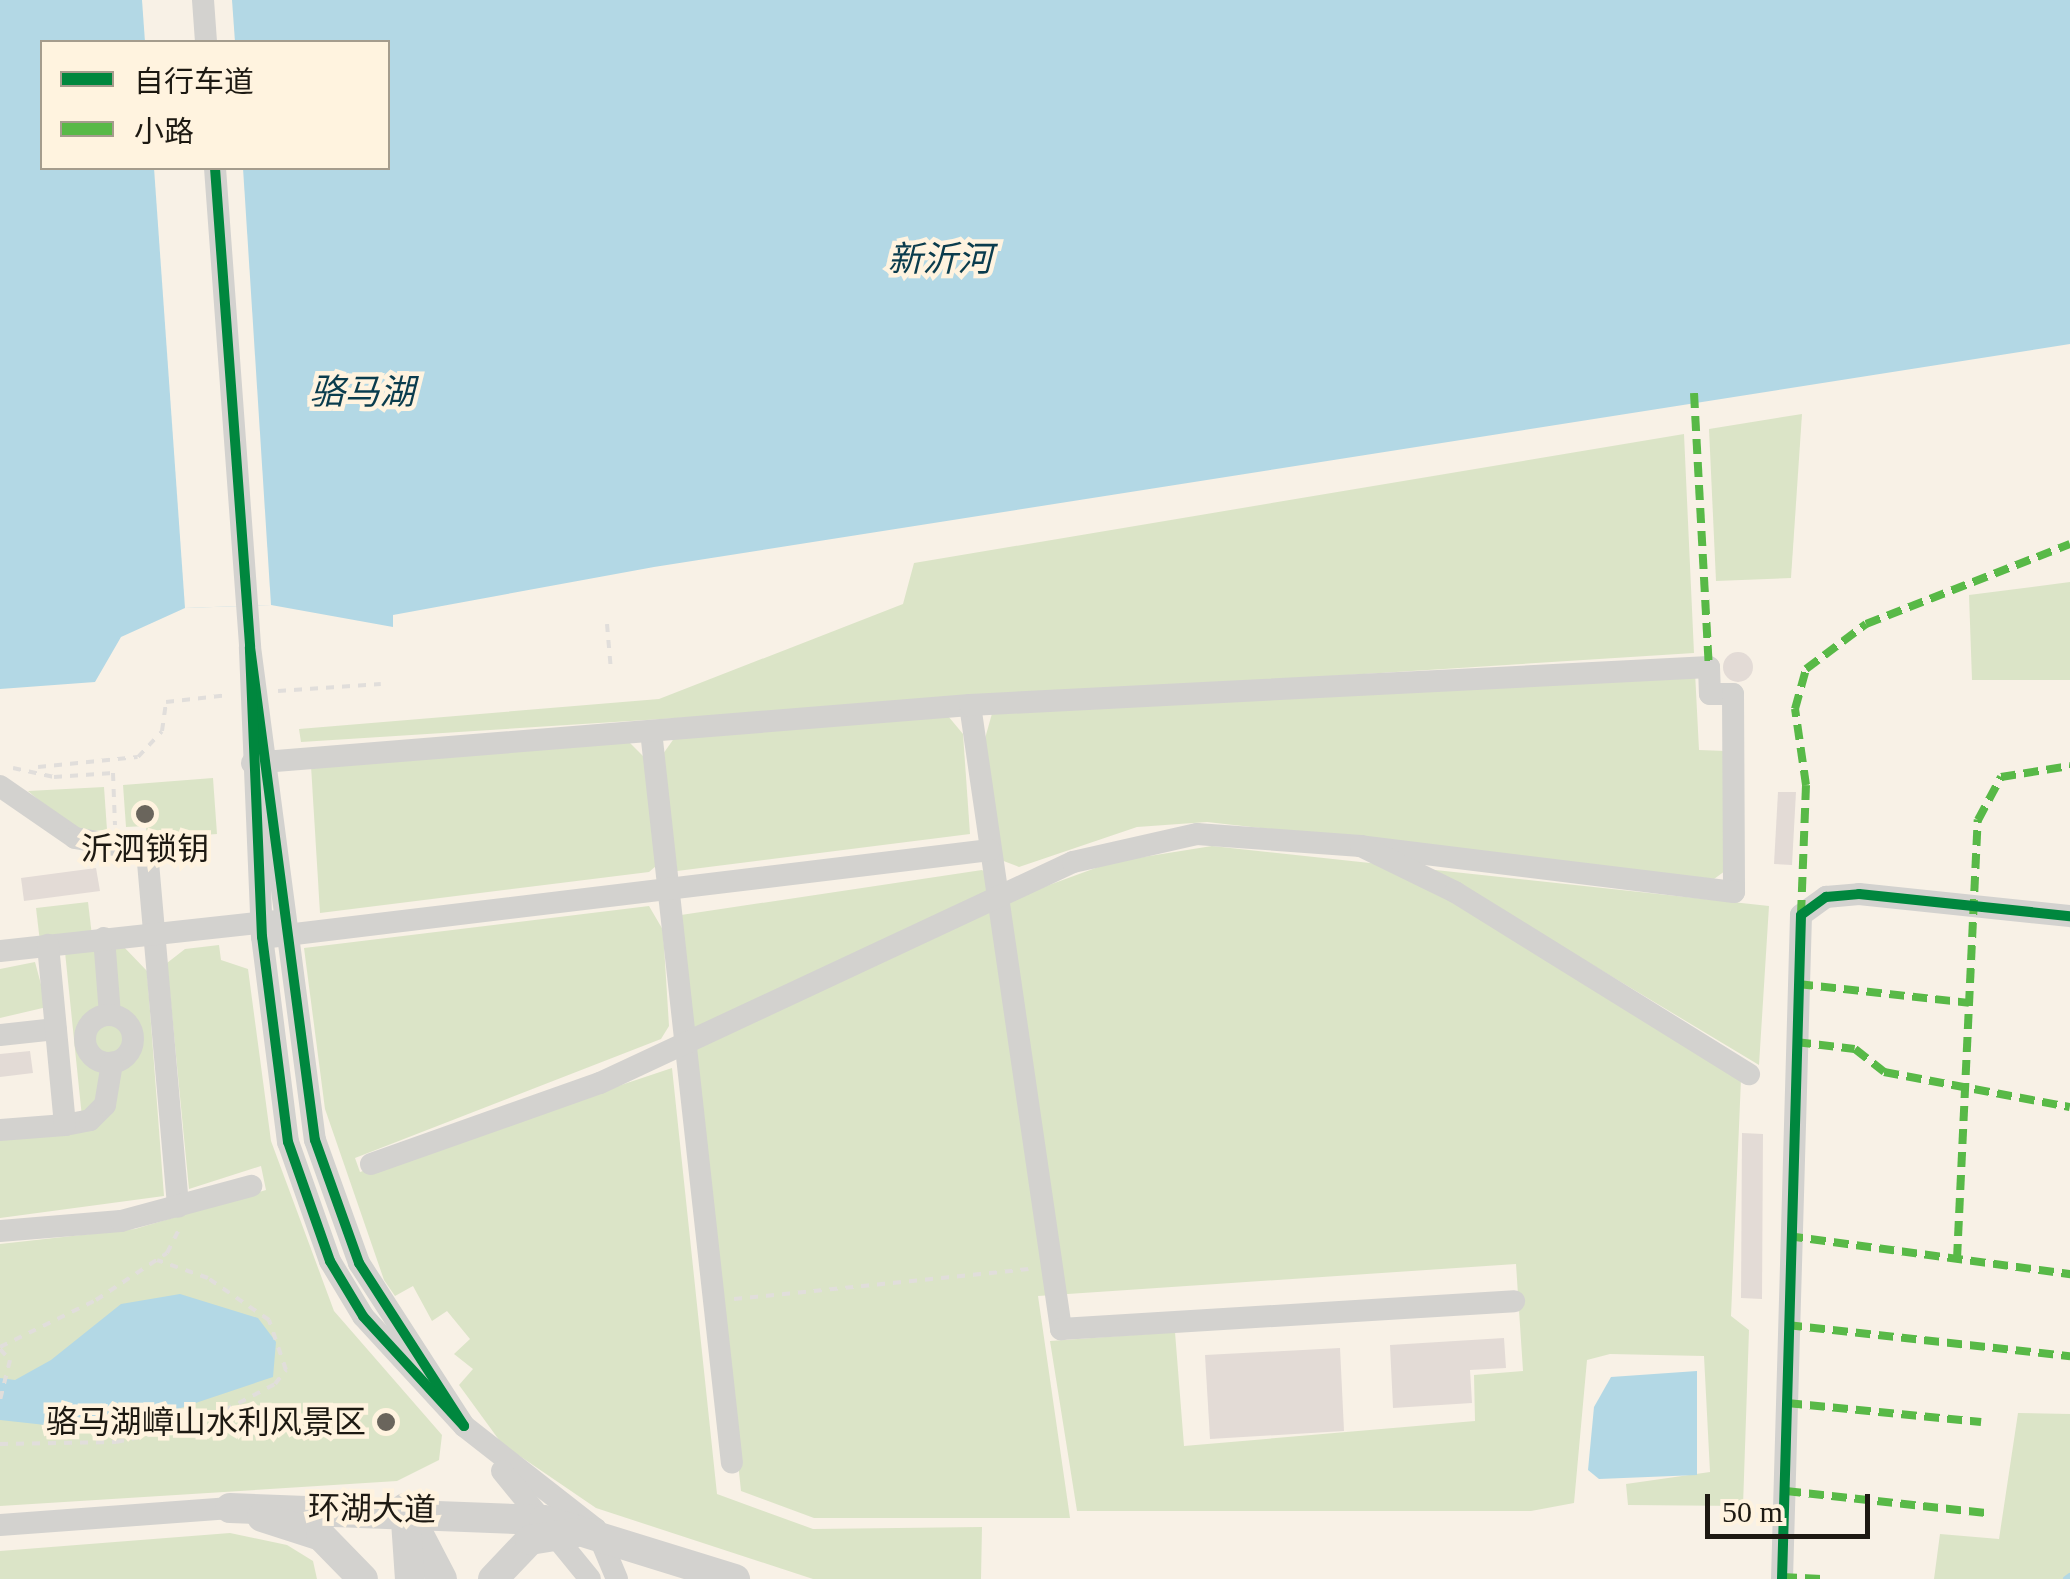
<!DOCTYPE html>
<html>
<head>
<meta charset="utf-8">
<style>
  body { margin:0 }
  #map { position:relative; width:2070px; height:1579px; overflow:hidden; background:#f8f1e6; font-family:"Times New Roman","Noto Sans SC",serif }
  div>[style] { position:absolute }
  .green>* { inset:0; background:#dbe4c7 }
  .water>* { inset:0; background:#b3d8e5 }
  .pier>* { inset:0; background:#f8f1e6 }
  .stream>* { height:6px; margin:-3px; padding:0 3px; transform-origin:3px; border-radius:3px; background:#b3d8e5 }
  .building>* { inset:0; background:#e3dbd6 }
  .round { border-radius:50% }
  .path>* { height:4px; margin-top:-2px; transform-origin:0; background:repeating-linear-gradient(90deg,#e1dedb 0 8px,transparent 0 16px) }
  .minor>* { height:22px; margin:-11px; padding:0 11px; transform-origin:11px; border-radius:11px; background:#d3d2cf }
  .minor>.ring { margin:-11px; padding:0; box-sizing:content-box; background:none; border:22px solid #d3d2cf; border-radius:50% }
  .major>* { height:30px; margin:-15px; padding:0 15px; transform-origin:15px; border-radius:15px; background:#d3d2cf }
  .quiet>* { height:8px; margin-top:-4px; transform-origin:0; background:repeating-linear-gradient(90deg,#58b947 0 15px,transparent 0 23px) }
  .cycleway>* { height:10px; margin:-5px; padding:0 5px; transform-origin:5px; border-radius:5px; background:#00873e }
  .dots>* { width:28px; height:28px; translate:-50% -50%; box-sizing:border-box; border:5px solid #fff3df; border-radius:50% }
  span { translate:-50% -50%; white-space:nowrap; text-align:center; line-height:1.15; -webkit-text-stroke:9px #fff3df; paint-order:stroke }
  .poi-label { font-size:32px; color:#1d1912 }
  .right { translate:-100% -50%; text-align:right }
  .street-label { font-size:32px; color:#1d1912 }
  .water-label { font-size:35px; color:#0a3c4d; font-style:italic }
  .legend { position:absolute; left:40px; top:40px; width:350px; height:130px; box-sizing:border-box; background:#fff3df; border:2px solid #a59c8d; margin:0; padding:12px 18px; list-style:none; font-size:30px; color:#1d1912 }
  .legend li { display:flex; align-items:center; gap:20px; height:50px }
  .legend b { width:50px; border:2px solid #a59c8d }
  .scale { position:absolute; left:1705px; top:1494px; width:165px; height:45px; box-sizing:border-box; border:5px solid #1d1912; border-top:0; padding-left:12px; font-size:30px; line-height:35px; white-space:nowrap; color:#1d1912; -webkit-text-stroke:8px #fff3df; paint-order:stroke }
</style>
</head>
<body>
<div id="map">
  <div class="green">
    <i style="clip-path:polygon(1802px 414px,1791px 578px,1716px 581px,1709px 429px)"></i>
    <i style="clip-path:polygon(1684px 434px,1694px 653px,301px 742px,299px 729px,659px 699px,903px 604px,914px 563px)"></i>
    <i style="clip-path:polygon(2070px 582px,2070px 680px,1972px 680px,1969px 595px)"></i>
    <i style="clip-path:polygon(1695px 672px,1699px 750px,1726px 751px,1725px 871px,1714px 879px,1207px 822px,1137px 827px,1019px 867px,1001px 860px,984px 742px,993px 710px)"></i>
    <i style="clip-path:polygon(948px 716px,963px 734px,970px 834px,677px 871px,663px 754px,675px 737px)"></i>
    <i style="clip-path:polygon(629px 742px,646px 759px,656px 866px,649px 872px,320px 913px,311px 766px)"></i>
    <i style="clip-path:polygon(213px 778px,217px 834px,147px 839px,146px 826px,126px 827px,123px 785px)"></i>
    <i style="clip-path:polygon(104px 787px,107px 830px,76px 832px,28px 791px)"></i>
    <i style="clip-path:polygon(1212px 846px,1769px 906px,1759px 1065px,1576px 955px,1741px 1079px,1731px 1316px,1749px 1330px,1743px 1506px,1628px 1505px,1626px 1484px,1710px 1472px,1704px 1356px,1610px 1354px,1587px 1360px,1574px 1503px,1531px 1511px,1077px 1511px,1050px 1341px,1175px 1332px,1184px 1446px,1475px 1421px,1474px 1375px,1523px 1371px,1516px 1264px,1038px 1296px,1070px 1518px,814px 1518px,741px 1491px,681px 915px,982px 870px,1019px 896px,1112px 862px)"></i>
    <i style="clip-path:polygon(88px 902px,92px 936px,40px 942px,36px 908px)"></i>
    <i style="clip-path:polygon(649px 906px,663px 930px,669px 1026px,661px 1039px,355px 1158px,360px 1172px,672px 1068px,717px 1494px,813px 1529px,982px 1527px,981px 1579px,813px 1579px,596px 1508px,502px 1444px,459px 1385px,473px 1369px,454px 1354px,470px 1339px,447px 1311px,432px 1321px,413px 1286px,395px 1296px,384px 1280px,325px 1109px,304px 948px)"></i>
    <i style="clip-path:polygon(122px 945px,147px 971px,164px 1196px,0 1218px,0 1136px,83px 1127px,65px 952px)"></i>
    <i style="clip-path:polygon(219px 945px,221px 960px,248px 969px,271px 1141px,334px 1311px,442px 1435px,439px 1460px,397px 1481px,0 1506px,0 1244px,135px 1229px,266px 1190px,261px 1166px,189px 1189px,167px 963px,185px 949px)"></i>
    <i style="clip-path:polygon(35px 962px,47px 1007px,0 1018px,0 969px)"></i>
    <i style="clip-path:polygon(2018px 1413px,2070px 1414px,2070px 1579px,1934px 1579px,1940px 1534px,1999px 1539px)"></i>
    <i style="clip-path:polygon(230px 1533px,287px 1545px,313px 1561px,317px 1579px,0 1579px,0 1551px)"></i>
  </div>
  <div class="water">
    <i style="clip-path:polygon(evenodd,0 0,2070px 0,2070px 344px,654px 567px,393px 615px,393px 627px,271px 605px,185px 608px,121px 637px,95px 682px,0 689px,0 0,42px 42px,388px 42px,388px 168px,42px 168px,42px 42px)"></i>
    <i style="clip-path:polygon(180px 1294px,258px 1318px,276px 1342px,273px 1377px,109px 1432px,0 1420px,0 1378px,15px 1380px,51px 1360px,121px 1304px)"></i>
    <i style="clip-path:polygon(1697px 1371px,1697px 1475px,1599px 1479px,1588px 1470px,1594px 1407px,1611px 1377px)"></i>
  </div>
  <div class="pier">
    <i style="clip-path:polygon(142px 0,232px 0,235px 42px,145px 42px)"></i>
    <i style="clip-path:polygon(154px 168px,243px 168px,271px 605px,185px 608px)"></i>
  </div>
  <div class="stream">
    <i style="left:2066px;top:1579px;width:5px;rotate:-37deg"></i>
  </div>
  <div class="building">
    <i class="round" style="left:1723px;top:652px;width:30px;height:30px"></i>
    <i style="clip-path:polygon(1778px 792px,1796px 792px,1792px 865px,1774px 864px)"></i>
    <i style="clip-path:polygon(96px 868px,100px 891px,24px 901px,21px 878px)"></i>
    <i style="clip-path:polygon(30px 1051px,33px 1073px,0 1077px,0 1054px)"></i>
    <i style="clip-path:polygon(1742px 1133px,1763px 1134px,1762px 1299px,1741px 1298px)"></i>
    <i style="clip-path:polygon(1504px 1338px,1506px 1368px,1470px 1370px,1472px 1403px,1393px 1408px,1390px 1345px)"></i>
    <i style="clip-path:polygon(1340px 1348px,1344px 1431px,1210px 1439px,1205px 1355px)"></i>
  </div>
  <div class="path">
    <i style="left:607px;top:624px;width:47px;rotate:85.1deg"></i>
    <i style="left:278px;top:691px;width:103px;rotate:-3.9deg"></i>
    <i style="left:38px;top:767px;width:100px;rotate:-5.7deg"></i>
    <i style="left:138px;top:757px;width:35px;rotate:-47deg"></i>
    <i style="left:162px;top:731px;width:29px;rotate:-82deg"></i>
    <i style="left:166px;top:702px;width:63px;rotate:-6.3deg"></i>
    <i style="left:13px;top:768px;width:42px;rotate:12.4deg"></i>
    <i style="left:54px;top:777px;width:59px;rotate:-3.9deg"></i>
    <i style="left:113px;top:773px;width:52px;rotate:87.8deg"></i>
    <i style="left:734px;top:1299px;width:296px;rotate:-5.8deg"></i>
    <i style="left:0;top:1347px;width:107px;rotate:-26.1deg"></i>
    <i style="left:96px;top:1300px;width:85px;rotate:-33.5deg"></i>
    <i style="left:167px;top:1253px;width:27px;rotate:-63deg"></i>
    <i style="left:0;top:1349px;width:15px;rotate:48deg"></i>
    <i style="left:10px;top:1360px;width:41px;rotate:104deg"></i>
    <i style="left:0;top:1444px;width:116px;rotate:-1deg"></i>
    <i style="left:116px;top:1442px;width:82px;rotate:-12deg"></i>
    <i style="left:196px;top:1425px;width:89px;rotate:-27.4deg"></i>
    <i style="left:275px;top:1384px;width:18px;rotate:-52deg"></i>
    <i style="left:286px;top:1370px;width:53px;rotate:-108.8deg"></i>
    <i style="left:269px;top:1320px;width:74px;rotate:-145.5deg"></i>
    <i style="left:208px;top:1278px;width:54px;rotate:-160.6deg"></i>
  </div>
  <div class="minor">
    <i style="left:203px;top:0;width:42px;rotate:85.9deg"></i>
    <i style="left:215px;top:168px;width:480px;rotate:85.8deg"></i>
    <i style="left:250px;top:647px;width:497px;rotate:82.5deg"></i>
    <i style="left:315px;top:1140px;width:131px;rotate:70.3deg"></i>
    <i style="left:359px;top:1263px;width:194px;rotate:57.2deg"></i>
    <i style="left:464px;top:1426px;width:149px;rotate:-132.6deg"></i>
    <i style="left:363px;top:1316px;width:64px;rotate:-121deg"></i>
    <i style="left:330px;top:1261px;width:126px;rotate:-109.4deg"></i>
    <i style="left:288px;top:1142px;width:207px;rotate:-97.2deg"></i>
    <i style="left:262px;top:937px;width:290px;rotate:-92.4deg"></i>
    <i style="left:970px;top:705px;width:631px;rotate:81.7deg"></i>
    <i style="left:1061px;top:1329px;width:454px;rotate:-3.5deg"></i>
    <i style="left:651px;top:731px;width:736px;rotate:83.69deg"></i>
    <i style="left:252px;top:763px;width:720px;rotate:-4.62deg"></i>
    <i style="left:970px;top:705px;width:740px;rotate:-2.94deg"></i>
    <i style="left:1709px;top:667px;width:27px;rotate:88deg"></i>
    <i style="left:1710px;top:694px;width:23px"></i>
    <i style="left:1733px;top:694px;width:198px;rotate:89.7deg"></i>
    <i style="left:1734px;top:892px;width:376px;rotate:-173deg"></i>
    <i style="left:0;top:786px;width:91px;rotate:34.7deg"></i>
    <i style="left:75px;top:838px;width:73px;rotate:10.2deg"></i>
    <i style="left:147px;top:851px;width:357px;rotate:85deg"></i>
    <i style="left:270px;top:937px;width:725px;rotate:-6.89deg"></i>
    <i style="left:104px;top:938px;width:76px;rotate:85.5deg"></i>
    <i style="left:0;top:951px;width:277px;rotate:-6.2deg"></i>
    <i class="ring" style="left:85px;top:1015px;width:26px;height:26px"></i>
    <i style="left:0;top:1035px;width:56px;rotate:-6.1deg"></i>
    <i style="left:65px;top:1125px;width:25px;rotate:-11deg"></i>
    <i style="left:90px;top:1120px;width:21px;rotate:-45deg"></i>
    <i style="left:105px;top:1105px;width:43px;rotate:-80.5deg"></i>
    <i style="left:0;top:1130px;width:65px;rotate:-4.4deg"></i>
    <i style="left:65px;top:1125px;width:181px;rotate:-95.4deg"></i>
    <i style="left:371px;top:1164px;width:243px;rotate:-19.5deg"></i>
    <i style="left:600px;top:1083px;width:522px;rotate:-25.04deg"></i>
    <i style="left:1073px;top:862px;width:127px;rotate:-12.7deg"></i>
    <i style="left:1197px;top:834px;width:164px;rotate:4.2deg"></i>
    <i style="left:1361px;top:846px;width:105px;rotate:26.1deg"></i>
    <i style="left:1455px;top:892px;width:346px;rotate:31.8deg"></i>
    <i style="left:0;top:1231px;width:121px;rotate:-4.7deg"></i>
    <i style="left:121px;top:1221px;width:135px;rotate:-15.1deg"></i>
    <i style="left:464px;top:1426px;width:167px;rotate:38deg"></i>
    <i style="left:596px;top:1529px;width:54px;rotate:67.2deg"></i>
    <i style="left:502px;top:1471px;width:139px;rotate:50.8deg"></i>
    <i style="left:0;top:1525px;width:231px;rotate:-4.2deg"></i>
    <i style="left:1782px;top:1579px;width:664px;rotate:-88.36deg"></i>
    <i style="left:1801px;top:915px;width:31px;rotate:-36deg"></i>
    <i style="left:1826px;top:897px;width:33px;rotate:-5deg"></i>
    <i style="left:1859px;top:894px;width:212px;rotate:6deg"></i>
  </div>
  <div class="major">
    <i style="left:230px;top:1508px;width:314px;rotate:2.2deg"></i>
    <i style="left:544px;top:1520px;width:200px;rotate:17.2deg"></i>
    <i style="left:405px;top:1508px;width:80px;rotate:62.5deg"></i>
    <i style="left:262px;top:1517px;width:62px;rotate:17.9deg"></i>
    <i style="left:321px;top:1536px;width:60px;rotate:45.7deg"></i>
    <i style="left:406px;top:1521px;width:58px;rotate:86.1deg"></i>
    <i style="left:493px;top:1579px;width:54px;rotate:-46.5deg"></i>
    <i style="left:530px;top:1540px;width:44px;rotate:-9.2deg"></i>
  </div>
  <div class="quiet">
    <i style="left:1694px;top:393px;width:274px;rotate:86.9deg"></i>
    <i style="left:1801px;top:915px;width:130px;rotate:-87.8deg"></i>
    <i style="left:1806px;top:785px;width:77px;rotate:-98.2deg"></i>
    <i style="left:1795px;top:709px;width:41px;rotate:-74.6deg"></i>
    <i style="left:1806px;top:669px;width:75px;rotate:-36.9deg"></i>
    <i style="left:1866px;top:624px;width:219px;rotate:-21.4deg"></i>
    <i style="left:1798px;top:984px;width:172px;rotate:6.3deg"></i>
    <i style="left:1796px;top:1042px;width:59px;rotate:6.8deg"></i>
    <i style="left:1855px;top:1049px;width:37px;rotate:38deg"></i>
    <i style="left:1884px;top:1072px;width:189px;rotate:10.7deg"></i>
    <i style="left:1788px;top:1236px;width:285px;rotate:7.7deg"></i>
    <i style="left:1957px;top:1259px;width:440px;rotate:-87.3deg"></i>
    <i style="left:1978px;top:820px;width:49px;rotate:-61.9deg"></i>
    <i style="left:2001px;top:777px;width:70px;rotate:-9.1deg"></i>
    <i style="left:1787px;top:1325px;width:285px;rotate:6.3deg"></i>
    <i style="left:1787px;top:1403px;width:195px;rotate:5.6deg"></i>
    <i style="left:1786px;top:1491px;width:201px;rotate:6.3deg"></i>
    <i style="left:1782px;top:1577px;width:40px;rotate:2.9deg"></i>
  </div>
  <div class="cycleway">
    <i style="left:215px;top:168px;width:480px;rotate:85.8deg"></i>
    <i style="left:250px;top:647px;width:497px;rotate:82.5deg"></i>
    <i style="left:315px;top:1140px;width:131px;rotate:70.3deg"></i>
    <i style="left:359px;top:1263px;width:194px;rotate:57.2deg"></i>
    <i style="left:464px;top:1426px;width:149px;rotate:-132.6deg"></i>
    <i style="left:363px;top:1316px;width:64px;rotate:-121deg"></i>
    <i style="left:330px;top:1261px;width:126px;rotate:-109.4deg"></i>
    <i style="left:288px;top:1142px;width:207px;rotate:-97.2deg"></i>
    <i style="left:262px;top:937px;width:290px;rotate:-92.4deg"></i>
    <i style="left:1782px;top:1579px;width:664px;rotate:-88.36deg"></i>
    <i style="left:1801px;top:915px;width:31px;rotate:-36deg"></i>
    <i style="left:1826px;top:897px;width:33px;rotate:-5deg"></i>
    <i style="left:1859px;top:894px;width:212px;rotate:6deg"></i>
  </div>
  <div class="dots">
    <i style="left:145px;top:814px;background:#6a655c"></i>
    <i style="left:386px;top:1422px;background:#6a655c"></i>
  </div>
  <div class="poi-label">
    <span style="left:145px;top:849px">沂泗锁钥</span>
    <span class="right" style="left:366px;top:1422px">骆马湖嶂山水利风景区</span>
  </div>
  <div class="street-label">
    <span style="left:372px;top:1509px;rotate:1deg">环湖大道</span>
  </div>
  <div class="water-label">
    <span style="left:940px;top:260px">新沂河</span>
    <span style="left:362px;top:393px">骆马湖</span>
  </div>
  <ul class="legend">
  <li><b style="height:12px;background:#00873e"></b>自行车道</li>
  <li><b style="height:12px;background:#58b947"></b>小路</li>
  </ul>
  <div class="scale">50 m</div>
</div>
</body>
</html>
